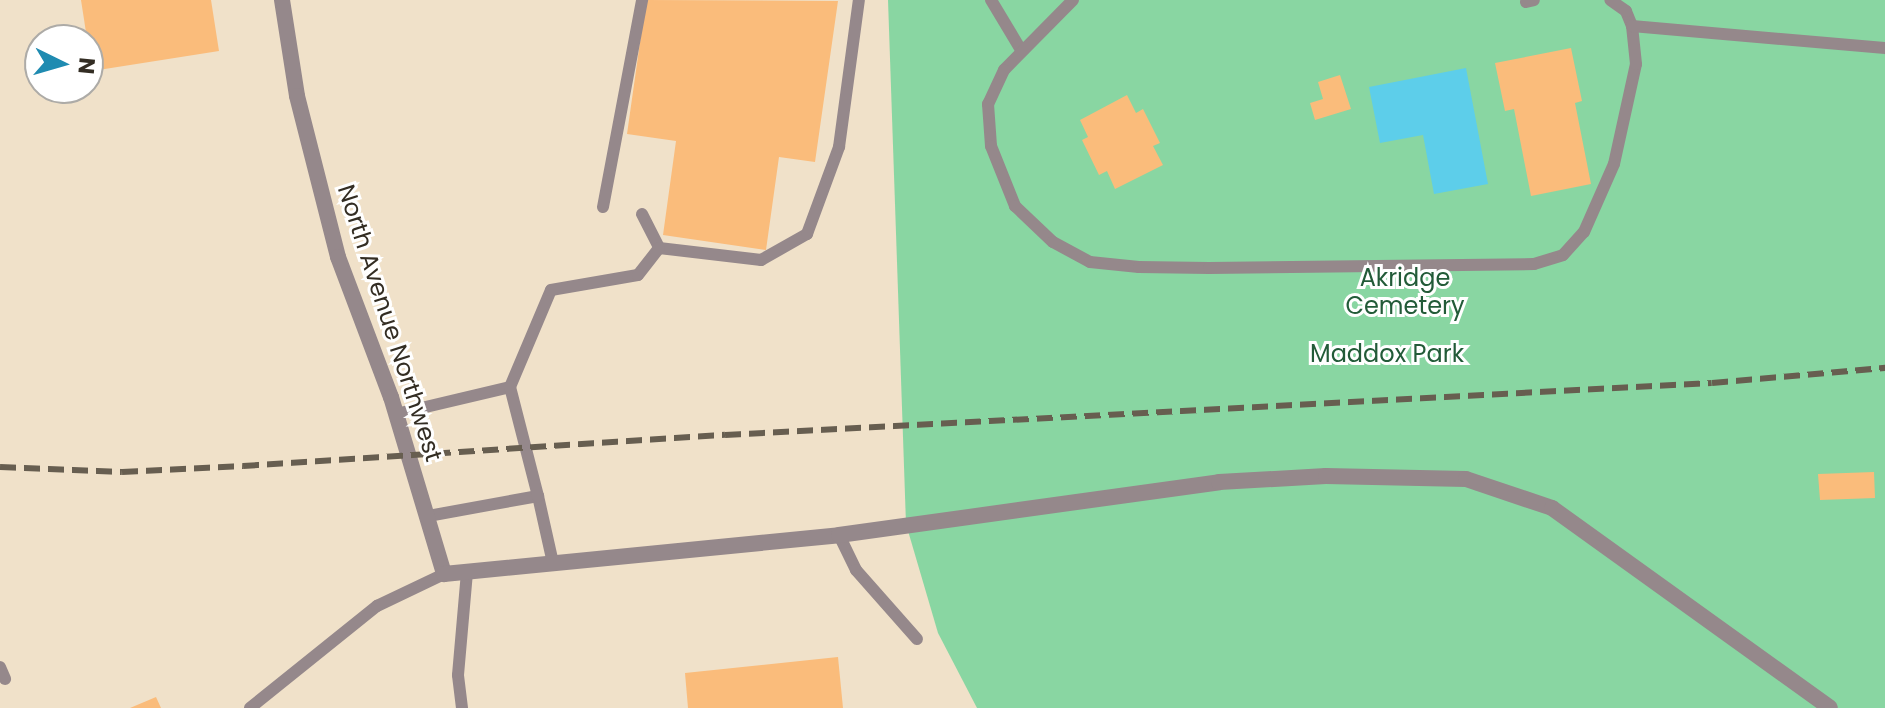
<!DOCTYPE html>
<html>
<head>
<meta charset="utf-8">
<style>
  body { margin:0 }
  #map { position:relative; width:1885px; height:708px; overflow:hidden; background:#f0e1c9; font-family:Poppins,sans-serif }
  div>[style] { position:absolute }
  .green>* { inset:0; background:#89d6a2 }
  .water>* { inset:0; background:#5dceea }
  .building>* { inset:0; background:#fabc7b }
  .service>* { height:12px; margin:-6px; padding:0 6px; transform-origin:6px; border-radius:6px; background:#95888b }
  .minor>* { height:16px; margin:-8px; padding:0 8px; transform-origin:8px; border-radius:8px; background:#95888b }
  .rail>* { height:6px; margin-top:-3px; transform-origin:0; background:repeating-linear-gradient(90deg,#675e50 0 16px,transparent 0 24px) }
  span { translate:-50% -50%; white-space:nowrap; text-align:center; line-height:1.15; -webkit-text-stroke:6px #fff; paint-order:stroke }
  .park-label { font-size:24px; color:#225b38 }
  .street-label { font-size:24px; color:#332d23 }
  .north { position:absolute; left:24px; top:24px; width:80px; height:80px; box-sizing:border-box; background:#fff; border:2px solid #adaba7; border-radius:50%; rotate:95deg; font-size:22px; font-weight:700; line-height:32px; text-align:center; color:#332d23 }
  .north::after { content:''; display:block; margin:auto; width:28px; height:36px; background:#1f8bb1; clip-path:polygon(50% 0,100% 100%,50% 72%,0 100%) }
</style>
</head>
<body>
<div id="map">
  <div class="green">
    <i style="clip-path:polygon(888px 0,1885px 0,1885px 708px,977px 708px,938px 633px,906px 524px)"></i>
  </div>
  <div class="water">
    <i style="clip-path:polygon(1466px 68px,1488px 184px,1434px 194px,1423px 135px,1380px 143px,1369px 87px)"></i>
  </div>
  <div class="building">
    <i style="clip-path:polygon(81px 0,211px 0,219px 51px,92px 71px)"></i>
    <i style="clip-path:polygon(646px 0,838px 1px,815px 162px,779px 157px,766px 250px,663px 235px,676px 141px,627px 134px)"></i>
    <i style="clip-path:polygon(1571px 48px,1582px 101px,1575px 103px,1591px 184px,1531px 196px,1514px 109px,1505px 111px,1495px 63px)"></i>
    <i style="clip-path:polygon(1340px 75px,1351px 109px,1315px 120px,1310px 103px,1323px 99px,1318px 82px)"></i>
    <i style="clip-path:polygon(1127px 95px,1136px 113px,1143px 109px,1160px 143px,1153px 146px,1163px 165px,1115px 189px,1107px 171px,1099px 175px,1082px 140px,1088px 137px,1080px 120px)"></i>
    <i style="clip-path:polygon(1874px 472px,1875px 498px,1820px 500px,1818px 474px)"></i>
    <i style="clip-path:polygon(838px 657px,843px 708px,688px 708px,685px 673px)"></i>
    <i style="clip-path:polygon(156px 697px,161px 708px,130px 708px)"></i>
  </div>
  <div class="service">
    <i style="left:991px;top:0;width:58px;rotate:59deg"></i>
    <i style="left:1073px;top:0;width:98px;rotate:134.6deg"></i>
    <i style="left:1004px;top:70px;width:38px;rotate:115deg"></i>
    <i style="left:988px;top:104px;width:42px;rotate:85.9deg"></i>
    <i style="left:991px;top:146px;width:65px;rotate:68.2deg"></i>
    <i style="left:1015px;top:206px;width:52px;rotate:43.5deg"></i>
    <i style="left:1053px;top:242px;width:42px;rotate:28.4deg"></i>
    <i style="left:1090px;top:262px;width:49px;rotate:5.8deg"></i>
    <i style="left:1139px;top:267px;width:70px;rotate:0.8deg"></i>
    <i style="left:1209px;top:268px;width:325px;rotate:-0.7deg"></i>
    <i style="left:1534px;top:264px;width:30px;rotate:-17deg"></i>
    <i style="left:1563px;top:255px;width:31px;rotate:-48deg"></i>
    <i style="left:1584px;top:232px;width:74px;rotate:-66.2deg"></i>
    <i style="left:1614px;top:164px;width:102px;rotate:-77.6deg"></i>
    <i style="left:1636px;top:64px;width:38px;rotate:-96deg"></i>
    <i style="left:1632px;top:26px;width:16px;rotate:-112deg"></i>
    <i style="left:1626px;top:11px;width:19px;rotate:-145deg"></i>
    <i style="left:1526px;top:2px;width:8px;rotate:-14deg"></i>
    <i style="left:1632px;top:26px;width:254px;rotate:5deg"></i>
    <i style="left:603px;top:207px;width:211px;rotate:-79.3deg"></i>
    <i style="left:642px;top:214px;width:38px;rotate:63deg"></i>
    <i style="left:659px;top:248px;width:103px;rotate:6.7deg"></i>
    <i style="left:761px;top:260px;width:53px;rotate:-29.5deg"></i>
    <i style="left:807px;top:234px;width:93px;rotate:-69.8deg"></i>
    <i style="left:839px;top:147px;width:148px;rotate:-82.3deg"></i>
    <i style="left:396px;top:414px;width:117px;rotate:-13.3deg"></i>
    <i style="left:510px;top:387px;width:105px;rotate:-67.1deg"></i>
    <i style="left:551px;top:290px;width:88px;rotate:-9.8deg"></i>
    <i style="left:638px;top:275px;width:34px;rotate:-52deg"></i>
    <i style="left:538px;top:496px;width:69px;rotate:77.4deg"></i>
    <i style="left:428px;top:516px;width:112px;rotate:-10.3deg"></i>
    <i style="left:538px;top:496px;width:113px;rotate:-104.4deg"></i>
    <i style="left:839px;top:535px;width:39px;rotate:64deg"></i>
    <i style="left:856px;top:570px;width:92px;rotate:48.5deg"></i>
    <i style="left:0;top:667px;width:13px;rotate:67deg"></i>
    <i style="left:250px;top:708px;width:163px;rotate:-38.8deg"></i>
    <i style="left:377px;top:606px;width:74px;rotate:-25.5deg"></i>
    <i style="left:462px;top:708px;width:33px;rotate:-97deg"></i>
    <i style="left:458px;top:675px;width:103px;rotate:-85deg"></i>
  </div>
  <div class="minor">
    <i style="left:282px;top:0;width:97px;rotate:81.1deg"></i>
    <i style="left:297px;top:96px;width:166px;rotate:75.7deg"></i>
    <i style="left:338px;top:257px;width:150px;rotate:69.3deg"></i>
    <i style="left:391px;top:397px;width:185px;rotate:73.3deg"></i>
    <i style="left:444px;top:574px;width:397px;rotate:-5.6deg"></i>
    <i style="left:839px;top:535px;width:384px;rotate:-7.9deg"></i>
    <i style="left:1219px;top:482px;width:107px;rotate:-3.2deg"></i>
    <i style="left:1326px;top:476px;width:140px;rotate:1.2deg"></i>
    <i style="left:1466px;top:479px;width:91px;rotate:18.6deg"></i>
    <i style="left:1552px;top:508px;width:342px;rotate:35.7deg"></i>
  </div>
  <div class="rail">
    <i style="left:0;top:467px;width:122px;rotate:2.3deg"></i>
    <i style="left:122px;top:472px;width:121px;rotate:-2.8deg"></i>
    <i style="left:243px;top:466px;width:483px;rotate:-3.7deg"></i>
    <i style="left:725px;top:435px;width:988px;rotate:-3.02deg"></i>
    <i style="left:1712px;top:383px;width:174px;rotate:-5deg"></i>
  </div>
  <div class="park-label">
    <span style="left:1405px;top:292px">Akridge<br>Cemetery</span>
    <span style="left:1387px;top:354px">Maddox Park</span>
  </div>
  <div class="street-label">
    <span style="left:390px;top:323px;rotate:72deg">North Avenue Northwest</span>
  </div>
  <div class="north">N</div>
</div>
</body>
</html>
